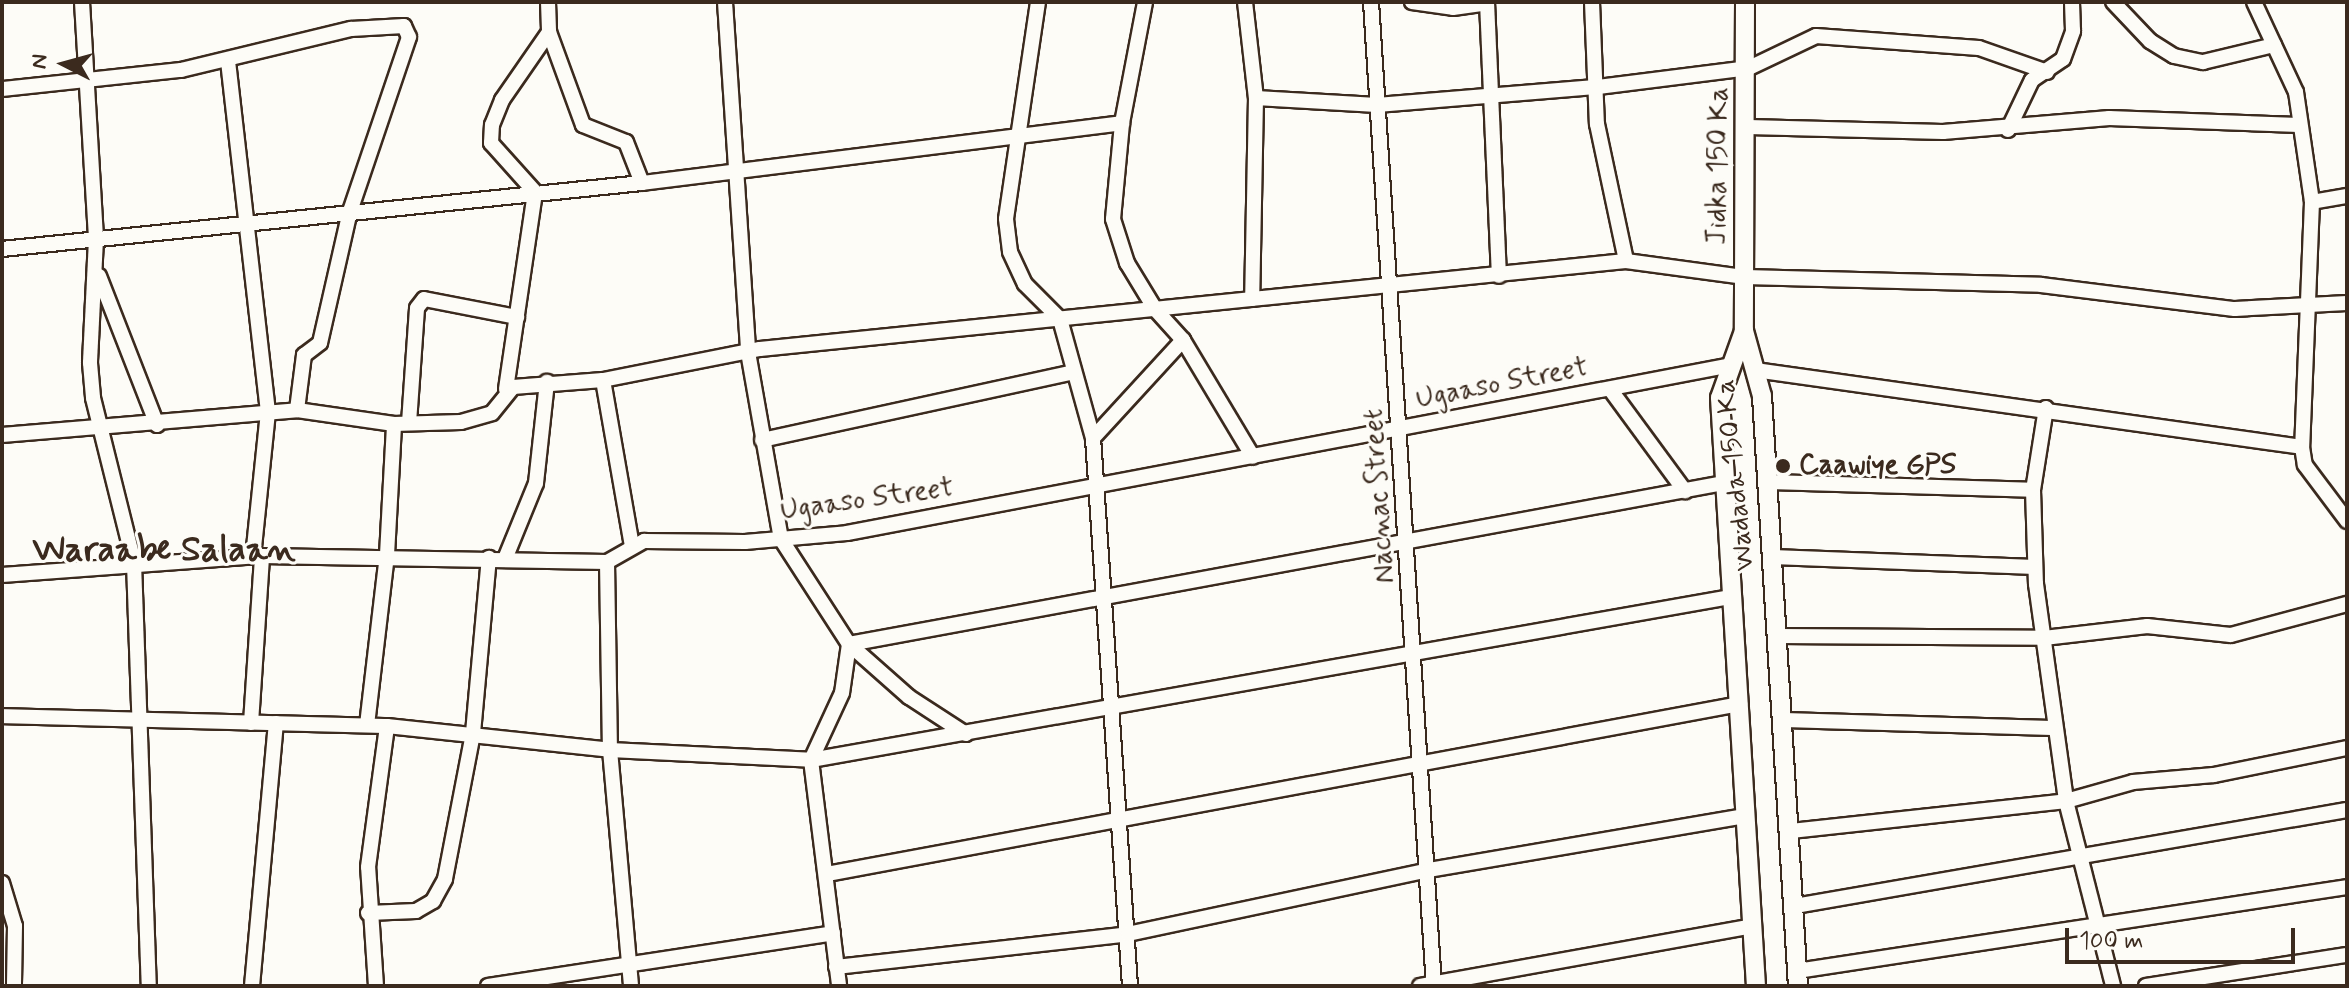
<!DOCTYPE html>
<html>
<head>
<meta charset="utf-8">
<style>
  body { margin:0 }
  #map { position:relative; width:2349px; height:988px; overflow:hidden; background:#fdfcf7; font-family:Mynerve,sans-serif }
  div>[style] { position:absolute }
  .roads { filter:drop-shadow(2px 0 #3b2a1e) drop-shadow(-2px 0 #3b2a1e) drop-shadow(0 2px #3b2a1e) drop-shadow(0 -2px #3b2a1e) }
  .minor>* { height:14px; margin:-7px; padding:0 7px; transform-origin:7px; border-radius:7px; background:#fdfcf7 }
  .tertiary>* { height:18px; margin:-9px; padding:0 9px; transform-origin:9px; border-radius:9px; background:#fdfcf7 }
  .dots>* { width:22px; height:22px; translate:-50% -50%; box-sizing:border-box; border:4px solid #fdfcf7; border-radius:50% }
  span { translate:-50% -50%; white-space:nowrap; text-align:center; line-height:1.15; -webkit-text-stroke:6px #fdfcf7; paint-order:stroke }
  .street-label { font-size:28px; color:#3b2a1e }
  .poi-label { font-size:28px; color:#3b2a1e; font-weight:700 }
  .left { translate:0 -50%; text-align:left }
  .district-label { font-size:36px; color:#3b2a1e; font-weight:700 }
  .frame { position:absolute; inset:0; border:4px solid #3b2a1e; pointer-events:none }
  .north { position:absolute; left:24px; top:24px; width:80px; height:80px; -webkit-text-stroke:6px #fdfcf7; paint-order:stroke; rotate:276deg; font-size:22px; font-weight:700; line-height:32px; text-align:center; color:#3b2a1e }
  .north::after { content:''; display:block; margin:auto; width:28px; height:36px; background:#3b2a1e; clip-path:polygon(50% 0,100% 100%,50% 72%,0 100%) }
  .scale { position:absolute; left:2065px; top:928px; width:230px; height:36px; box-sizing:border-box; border:4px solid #3b2a1e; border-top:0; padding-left:10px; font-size:24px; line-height:28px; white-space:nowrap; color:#3b2a1e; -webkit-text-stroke:6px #fdfcf7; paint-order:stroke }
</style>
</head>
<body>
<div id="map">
  <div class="roads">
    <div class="minor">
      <i style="left:82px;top:2px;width:237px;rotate:86.6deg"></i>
      <i style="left:96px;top:239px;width:124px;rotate:92.8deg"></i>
      <i style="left:90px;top:363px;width:35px;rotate:85deg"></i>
      <i style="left:93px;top:398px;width:170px;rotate:76deg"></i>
      <i style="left:134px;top:563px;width:423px;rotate:88deg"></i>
      <i style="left:548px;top:2px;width:30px;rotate:88deg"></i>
      <i style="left:549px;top:32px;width:99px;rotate:69.9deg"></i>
      <i style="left:583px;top:125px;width:46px;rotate:21.6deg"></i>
      <i style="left:626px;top:142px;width:44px;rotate:68.7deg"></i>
      <i style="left:725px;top:2px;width:351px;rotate:86.2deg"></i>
      <i style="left:748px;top:352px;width:190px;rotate:80deg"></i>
      <i style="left:781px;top:539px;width:125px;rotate:57.1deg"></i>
      <i style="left:849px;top:644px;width:49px;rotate:98.1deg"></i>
      <i style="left:842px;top:693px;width:74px;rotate:114.8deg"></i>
      <i style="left:811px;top:760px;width:228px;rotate:82.9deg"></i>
      <i style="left:1038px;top:2px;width:219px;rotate:98.4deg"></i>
      <i style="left:1006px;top:219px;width:33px;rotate:83deg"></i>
      <i style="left:1010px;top:252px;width:35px;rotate:65deg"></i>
      <i style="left:1025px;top:284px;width:49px;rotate:45deg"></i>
      <i style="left:1060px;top:319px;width:123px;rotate:74.5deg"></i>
      <i style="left:1093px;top:438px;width:549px;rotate:86.14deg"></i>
      <i style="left:1245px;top:2px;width:97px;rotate:83.5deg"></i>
      <i style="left:1256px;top:98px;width:201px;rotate:91.1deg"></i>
      <i style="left:1371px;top:2px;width:986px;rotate:86.34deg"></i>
      <i style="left:1412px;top:2px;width:41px;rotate:8.3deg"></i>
      <i style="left:1453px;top:8px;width:34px;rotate:-8deg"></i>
      <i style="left:1487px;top:2px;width:274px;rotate:87.5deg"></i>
      <i style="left:1592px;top:2px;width:122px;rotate:87.7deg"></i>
      <i style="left:1597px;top:124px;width:140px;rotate:78deg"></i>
      <i style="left:2113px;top:2px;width:54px;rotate:46.5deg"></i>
      <i style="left:2150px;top:41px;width:28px;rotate:32deg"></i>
      <i style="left:2174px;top:56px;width:30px;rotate:12deg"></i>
      <i style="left:2203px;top:62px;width:73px;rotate:-13.5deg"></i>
      <i style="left:2254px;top:2px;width:99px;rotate:65deg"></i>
      <i style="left:2296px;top:92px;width:111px;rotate:81.7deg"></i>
      <i style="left:2312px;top:202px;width:245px;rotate:92.3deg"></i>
      <i style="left:228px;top:61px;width:353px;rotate:83.5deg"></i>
      <i style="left:268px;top:412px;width:145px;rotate:95.9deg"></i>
      <i style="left:2px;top:89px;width:180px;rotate:-6.1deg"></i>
      <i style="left:181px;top:70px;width:175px;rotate:-13.6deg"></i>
      <i style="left:351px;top:29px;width:53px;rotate:-3.2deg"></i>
      <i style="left:404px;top:26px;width:12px;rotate:66deg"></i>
      <i style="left:409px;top:37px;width:184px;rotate:108.7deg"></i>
      <i style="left:350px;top:211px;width:135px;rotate:102.8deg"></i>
      <i style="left:320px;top:343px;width:20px;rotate:143deg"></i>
      <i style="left:304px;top:355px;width:55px;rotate:97.3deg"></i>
      <i style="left:1256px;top:98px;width:121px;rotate:3.3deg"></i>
      <i style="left:1377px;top:105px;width:222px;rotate:-4.7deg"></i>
      <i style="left:1598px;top:87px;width:152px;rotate:-7.2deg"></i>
      <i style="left:1749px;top:68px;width:74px;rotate:-25.5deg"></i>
      <i style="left:1816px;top:36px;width:163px;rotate:4.2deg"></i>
      <i style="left:1979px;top:48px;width:72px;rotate:19.4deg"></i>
      <i style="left:1748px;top:127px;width:195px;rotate:1.5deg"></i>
      <i style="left:1943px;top:132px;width:167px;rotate:-4.8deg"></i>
      <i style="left:2109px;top:118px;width:190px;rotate:2.1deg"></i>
      <i style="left:2008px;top:130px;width:55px;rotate:-64.4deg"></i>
      <i style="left:2032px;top:80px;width:37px;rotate:-34deg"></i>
      <i style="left:2063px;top:59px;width:30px;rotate:-70deg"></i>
      <i style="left:2073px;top:31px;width:29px;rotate:-92deg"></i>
      <i style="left:2312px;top:202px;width:36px;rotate:-10deg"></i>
      <i style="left:2px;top:249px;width:643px;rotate:-5.89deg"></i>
      <i style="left:642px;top:183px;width:484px;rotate:-7.1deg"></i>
      <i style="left:99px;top:276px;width:160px;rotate:68.7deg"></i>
      <i style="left:1183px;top:340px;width:136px;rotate:59.1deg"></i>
      <i style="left:1755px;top:370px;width:552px;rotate:8.01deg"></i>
      <i style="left:2302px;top:447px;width:18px;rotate:81deg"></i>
      <i style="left:2305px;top:465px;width:70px;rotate:53.1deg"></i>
      <i style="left:603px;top:380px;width:169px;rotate:80.1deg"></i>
      <i style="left:506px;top:389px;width:199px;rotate:-81.6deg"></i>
      <i style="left:535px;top:192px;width:66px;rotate:-131.9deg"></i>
      <i style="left:491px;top:143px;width:18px;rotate:-87deg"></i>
      <i style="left:492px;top:125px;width:27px;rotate:-68deg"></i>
      <i style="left:502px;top:100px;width:83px;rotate:-55.3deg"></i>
      <i style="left:1610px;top:389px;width:127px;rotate:53.7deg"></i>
      <i style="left:2046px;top:408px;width:83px;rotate:99deg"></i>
      <i style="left:2033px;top:490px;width:94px;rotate:88.2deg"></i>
      <i style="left:2036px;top:584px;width:219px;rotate:82.1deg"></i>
      <i style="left:2066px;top:801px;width:191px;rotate:75.7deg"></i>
      <i style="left:409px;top:423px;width:115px;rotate:-86deg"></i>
      <i style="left:417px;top:308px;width:11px;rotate:-52deg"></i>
      <i style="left:424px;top:299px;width:95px;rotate:11deg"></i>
      <i style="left:2px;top:435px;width:296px;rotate:-4.8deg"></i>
      <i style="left:297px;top:410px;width:98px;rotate:8.2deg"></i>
      <i style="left:394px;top:424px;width:67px;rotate:-1.7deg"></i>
      <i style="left:461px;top:422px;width:32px;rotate:-16deg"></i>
      <i style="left:492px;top:413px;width:33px;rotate:-51deg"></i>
      <i style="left:513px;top:387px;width:90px;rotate:-4.4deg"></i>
      <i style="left:603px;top:380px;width:160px;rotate:-11.2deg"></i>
      <i style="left:760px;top:349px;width:870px;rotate:-5.8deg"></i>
      <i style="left:1626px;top:261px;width:120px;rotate:7.7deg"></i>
      <i style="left:1745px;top:277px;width:296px;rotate:1.5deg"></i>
      <i style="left:2041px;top:285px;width:195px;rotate:7.1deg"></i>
      <i style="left:2235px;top:309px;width:112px;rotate:-3.1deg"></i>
      <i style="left:1093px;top:438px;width:133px;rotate:-47.4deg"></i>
      <i style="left:1183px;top:340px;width:42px;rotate:-132.1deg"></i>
      <i style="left:1155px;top:309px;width:54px;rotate:-121.3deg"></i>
      <i style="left:1127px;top:263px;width:46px;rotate:-107.7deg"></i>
      <i style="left:1113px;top:219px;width:96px;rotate:-84.6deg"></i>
      <i style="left:1122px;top:123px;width:123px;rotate:-79.2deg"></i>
      <i style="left:762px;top:440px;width:319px;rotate:-12.3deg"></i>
      <i style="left:1768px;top:482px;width:265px;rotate:1.7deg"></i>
      <i style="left:1773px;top:557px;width:262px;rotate:2.2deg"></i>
      <i style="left:505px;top:559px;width:82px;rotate:-67.8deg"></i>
      <i style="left:536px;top:483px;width:102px;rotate:-83.8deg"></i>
      <i style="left:607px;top:562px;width:188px;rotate:89.1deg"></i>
      <i style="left:610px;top:750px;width:237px;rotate:84.9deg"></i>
      <i style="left:2px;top:575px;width:261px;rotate:-4.2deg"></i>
      <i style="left:262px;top:556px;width:345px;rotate:1deg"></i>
      <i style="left:607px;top:562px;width:43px;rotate:-29.6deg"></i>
      <i style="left:644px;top:541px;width:101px;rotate:0.6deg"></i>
      <i style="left:745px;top:542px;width:102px;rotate:-5deg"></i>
      <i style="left:847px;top:533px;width:901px;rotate:-10.75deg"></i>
      <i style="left:1778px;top:636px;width:266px;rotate:0.4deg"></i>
      <i style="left:2044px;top:638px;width:104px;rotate:-6.6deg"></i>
      <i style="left:2147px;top:626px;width:84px;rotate:6.1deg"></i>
      <i style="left:2231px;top:635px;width:120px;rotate:-15deg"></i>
      <i style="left:849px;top:644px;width:890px;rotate:-10.43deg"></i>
      <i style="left:849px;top:644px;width:80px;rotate:41.5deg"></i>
      <i style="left:909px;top:697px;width:68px;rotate:33deg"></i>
      <i style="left:2px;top:716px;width:385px;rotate:1.5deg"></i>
      <i style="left:387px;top:726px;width:224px;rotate:6.1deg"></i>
      <i style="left:610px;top:750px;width:201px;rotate:2.8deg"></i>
      <i style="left:811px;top:760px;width:933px;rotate:-10.06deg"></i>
      <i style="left:1783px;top:720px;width:270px;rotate:1.7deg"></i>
      <i style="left:251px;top:723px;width:167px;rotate:-86.2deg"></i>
      <i style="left:367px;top:725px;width:171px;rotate:-83.3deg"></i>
      <i style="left:387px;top:555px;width:131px;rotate:-86.9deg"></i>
      <i style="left:1791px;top:831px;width:277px;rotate:-6.2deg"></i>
      <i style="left:2066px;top:801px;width:70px;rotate:-15.8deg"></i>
      <i style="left:2133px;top:782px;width:81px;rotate:-4.9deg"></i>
      <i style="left:2214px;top:775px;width:136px;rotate:-11.5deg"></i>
      <i style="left:827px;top:874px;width:929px;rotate:-10.55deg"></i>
      <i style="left:2px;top:883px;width:45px;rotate:73.2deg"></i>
      <i style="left:15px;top:926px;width:60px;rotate:91deg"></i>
      <i style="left:1795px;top:906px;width:560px;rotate:-9.87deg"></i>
      <i style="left:368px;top:913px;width:48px;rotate:-2.4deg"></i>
      <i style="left:416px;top:911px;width:20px;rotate:-30deg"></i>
      <i style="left:433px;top:901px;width:25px;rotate:-61deg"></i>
      <i style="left:445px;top:879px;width:149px;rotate:-79.1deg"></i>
      <i style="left:473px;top:733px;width:176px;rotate:-84.8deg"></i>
      <i style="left:836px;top:967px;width:294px;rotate:-6.4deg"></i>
      <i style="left:1128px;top:934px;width:308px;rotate:-12deg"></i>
      <i style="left:1429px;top:870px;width:321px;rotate:-9.7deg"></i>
      <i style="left:1797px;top:971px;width:556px;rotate:-8.68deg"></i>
      <i style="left:252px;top:986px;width:264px;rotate:-84.8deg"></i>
      <i style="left:376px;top:986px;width:119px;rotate:-93.8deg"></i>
      <i style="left:368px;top:867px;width:142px;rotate:-82.3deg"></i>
      <i style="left:488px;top:986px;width:349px;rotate:-8.7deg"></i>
      <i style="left:1420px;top:986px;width:338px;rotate:-10.2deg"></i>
      <i style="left:2146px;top:986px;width:203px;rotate:-8.8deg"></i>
    </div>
    <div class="tertiary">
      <i style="left:1745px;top:2px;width:329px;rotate:90.2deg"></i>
      <i style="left:1744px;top:331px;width:67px;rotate:74.5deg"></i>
      <i style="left:1762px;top:396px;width:591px;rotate:86.51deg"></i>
      <i style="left:1744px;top:331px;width:71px;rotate:109.7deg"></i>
      <i style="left:1720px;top:398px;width:589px;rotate:86.5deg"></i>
    </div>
  </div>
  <div class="dots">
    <i style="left:1783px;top:466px;background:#3b2a1e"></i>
  </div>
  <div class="street-label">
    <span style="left:1719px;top:166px;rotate:-89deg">Jidka 150 Ka</span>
    <span style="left:1502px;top:384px;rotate:-11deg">Ugaaso Street</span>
    <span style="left:1736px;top:475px;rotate:-96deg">Wadada 150 Ka</span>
    <span style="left:1380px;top:496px;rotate:-94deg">Nacnac Street</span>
    <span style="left:867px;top:500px;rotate:-8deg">Ugaaso Street</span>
  </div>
  <div class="poi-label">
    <span class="left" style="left:1799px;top:466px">Caawiye GPS</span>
  </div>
  <div class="district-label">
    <span style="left:164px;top:551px">Waraabe Salaan</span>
  </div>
  <div class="frame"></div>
  <div class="north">N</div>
  <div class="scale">100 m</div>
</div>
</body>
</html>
